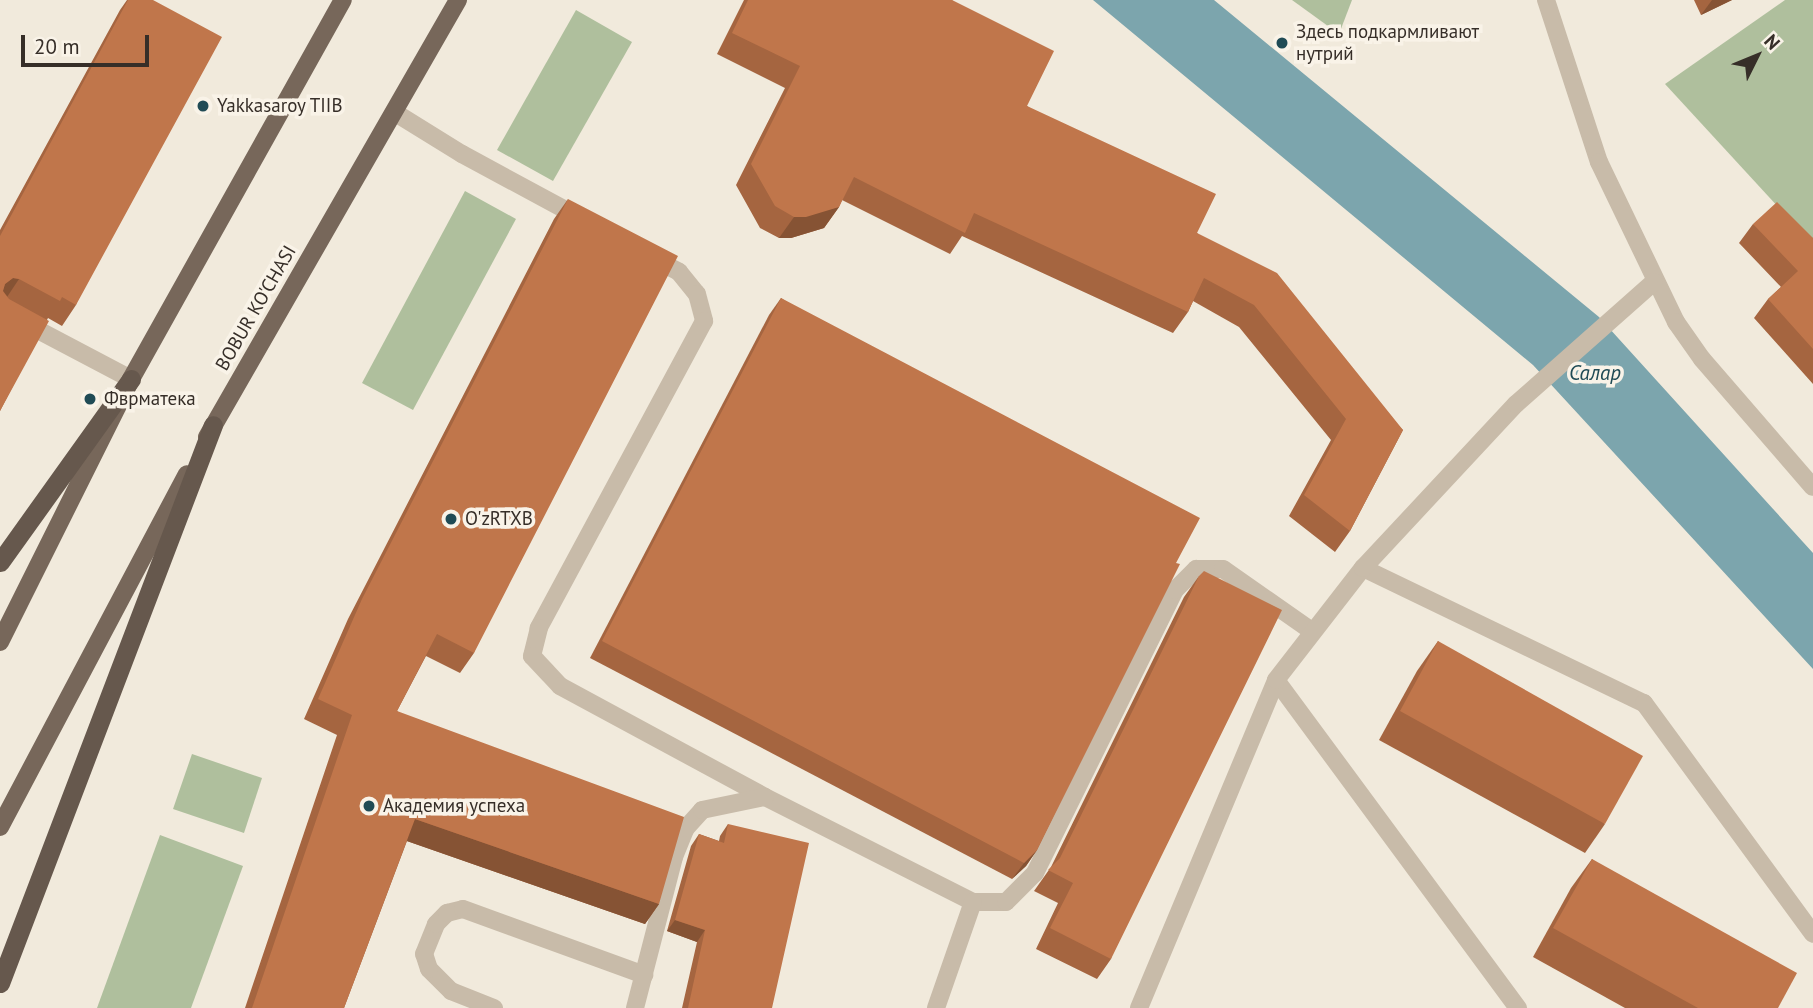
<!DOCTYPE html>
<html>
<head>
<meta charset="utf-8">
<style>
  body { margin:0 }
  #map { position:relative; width:1813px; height:1008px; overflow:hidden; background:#f1eadc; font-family:"PT Sans",sans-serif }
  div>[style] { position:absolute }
  .green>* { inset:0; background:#afbf9d }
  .water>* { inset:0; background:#7ca5ad }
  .service>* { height:18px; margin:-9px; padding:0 9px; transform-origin:9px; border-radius:9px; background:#c8bba9 }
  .primary>* { height:18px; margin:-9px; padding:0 9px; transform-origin:9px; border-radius:9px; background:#77675a }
  .trunk>* { height:19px; margin:-9.5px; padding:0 9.5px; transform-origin:9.5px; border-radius:9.5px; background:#66584d }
  .wall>* { inset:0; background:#a56540 }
  .shaded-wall>* { inset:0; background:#865334 }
  .building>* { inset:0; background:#c0764b }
  .dots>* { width:19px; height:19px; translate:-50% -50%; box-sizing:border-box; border:4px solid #f9f3e8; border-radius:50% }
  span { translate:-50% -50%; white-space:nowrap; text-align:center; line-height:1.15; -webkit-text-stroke:7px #f9f3e8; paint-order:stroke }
  .poi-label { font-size:19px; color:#362e28 }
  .left { translate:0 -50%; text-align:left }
  .street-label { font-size:19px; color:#362e28 }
  .water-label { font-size:21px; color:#204b55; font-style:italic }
  .north { position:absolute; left:1722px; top:21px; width:70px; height:70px; -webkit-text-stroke:5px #f9f3e8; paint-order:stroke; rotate:47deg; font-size:19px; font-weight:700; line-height:28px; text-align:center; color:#362e28 }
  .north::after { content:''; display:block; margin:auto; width:24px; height:32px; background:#362e28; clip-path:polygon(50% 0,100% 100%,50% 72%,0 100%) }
  .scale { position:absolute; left:21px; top:35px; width:128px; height:32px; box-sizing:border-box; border:4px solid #362e28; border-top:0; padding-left:9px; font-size:21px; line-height:24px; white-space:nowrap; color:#362e28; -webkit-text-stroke:5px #f9f3e8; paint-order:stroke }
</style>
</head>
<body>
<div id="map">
  <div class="green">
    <i style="clip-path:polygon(1292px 0,1352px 0,1339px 34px)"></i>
    <i style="clip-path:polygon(1785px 0,1813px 0,1813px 245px,1665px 84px)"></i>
    <i style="clip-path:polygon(576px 10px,632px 42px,553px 181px,497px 150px)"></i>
    <i style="clip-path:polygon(465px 191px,516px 219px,413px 410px,362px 383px)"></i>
    <i style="clip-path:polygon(192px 754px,262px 778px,244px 833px,173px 809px)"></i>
    <i style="clip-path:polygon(160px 835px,243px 866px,191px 1008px,97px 1008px)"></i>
  </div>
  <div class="water">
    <i style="clip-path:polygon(1093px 0,1214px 0,1599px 317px,1813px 553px,1813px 669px,1533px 365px)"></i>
  </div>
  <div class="service">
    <i style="left:1546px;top:0;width:170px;rotate:71.9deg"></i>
    <i style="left:1599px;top:162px;width:178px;rotate:64.3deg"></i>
    <i style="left:1676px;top:322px;width:45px;rotate:54.9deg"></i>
    <i style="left:1702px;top:359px;width:169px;rotate:49.1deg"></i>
    <i style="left:394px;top:112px;width:80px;rotate:31.7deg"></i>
    <i style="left:462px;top:154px;width:136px;rotate:28.4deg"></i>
    <i style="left:652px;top:258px;width:30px;rotate:27deg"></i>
    <i style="left:679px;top:272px;width:28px;rotate:51deg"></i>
    <i style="left:697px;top:294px;width:28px;rotate:75deg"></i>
    <i style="left:704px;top:321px;width:349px;rotate:118.3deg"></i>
    <i style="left:539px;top:628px;width:29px;rotate:104deg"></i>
    <i style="left:532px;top:656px;width:41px;rotate:47deg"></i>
    <i style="left:560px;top:686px;width:233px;rotate:28.4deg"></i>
    <i style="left:765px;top:797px;width:233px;rotate:26.8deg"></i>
    <i style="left:973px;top:902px;width:33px"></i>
    <i style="left:1006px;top:902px;width:41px;rotate:-45deg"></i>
    <i style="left:1035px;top:873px;width:316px;rotate:-63.7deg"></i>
    <i style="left:1175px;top:590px;width:30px;rotate:-45deg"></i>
    <i style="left:1196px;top:569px;width:27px"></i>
    <i style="left:1223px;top:569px;width:108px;rotate:34.9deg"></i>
    <i style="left:0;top:310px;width:148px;rotate:27.8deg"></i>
    <i style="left:1363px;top:568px;width:312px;rotate:25.7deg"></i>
    <i style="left:1644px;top:703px;width:286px;rotate:53.8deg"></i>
    <i style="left:1276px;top:680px;width:408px;rotate:53.6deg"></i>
    <i style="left:494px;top:1008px;width:46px;rotate:-158.4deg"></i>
    <i style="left:451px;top:991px;width:31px;rotate:-135deg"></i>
    <i style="left:429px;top:969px;width:16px;rotate:-108deg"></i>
    <i style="left:424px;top:954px;width:32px;rotate:-68deg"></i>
    <i style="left:436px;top:924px;width:16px;rotate:-45deg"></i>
    <i style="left:447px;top:913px;width:16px;rotate:-14deg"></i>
    <i style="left:463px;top:909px;width:193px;rotate:20deg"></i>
    <i style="left:635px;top:1008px;width:156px;rotate:-75.5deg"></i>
    <i style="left:674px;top:857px;width:31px;rotate:-68deg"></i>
    <i style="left:686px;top:828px;width:24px;rotate:-48deg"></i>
    <i style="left:702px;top:810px;width:64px;rotate:-11.7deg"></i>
    <i style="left:936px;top:1008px;width:112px;rotate:-70.8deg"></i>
    <i style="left:1139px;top:1008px;width:355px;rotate:-67.3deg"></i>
    <i style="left:1276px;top:680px;width:142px;rotate:-52.2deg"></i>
    <i style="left:1363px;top:568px;width:224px;rotate:-47deg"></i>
    <i style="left:1516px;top:404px;width:184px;rotate:-41.5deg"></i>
  </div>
  <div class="primary">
    <i style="left:207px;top:437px;width:504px;rotate:-60.13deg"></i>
    <i style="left:0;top:642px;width:294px;rotate:-63.5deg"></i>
    <i style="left:131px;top:379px;width:434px;rotate:-60.8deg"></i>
    <i style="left:0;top:827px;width:399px;rotate:-62.1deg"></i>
  </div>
  <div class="trunk">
    <i style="left:0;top:562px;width:225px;rotate:-54.4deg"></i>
    <i style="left:0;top:983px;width:597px;rotate:-69.11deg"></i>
  </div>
  <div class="wall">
    <i style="clip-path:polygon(127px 0,153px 0,76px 305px,62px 326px,48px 318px,0 411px,0 230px,120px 10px)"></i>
    <i style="clip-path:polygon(744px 0,952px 0,1027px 106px,1197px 233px,1403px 430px,1350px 531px,1335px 552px,1289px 516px,1331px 440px,1239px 327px,1193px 301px,1188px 312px,1173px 333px,962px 236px,950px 254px,842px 200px,839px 207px,824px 228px,791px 238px,779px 238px,760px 228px,736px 185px,785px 88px,717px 54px)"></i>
    <i style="clip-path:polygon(1694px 0,1732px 0,1701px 15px)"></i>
    <i style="clip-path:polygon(568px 199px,474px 653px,460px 673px,426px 656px,397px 711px,659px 904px,645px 924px,407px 841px,344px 1008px,245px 1008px,337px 735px,304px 719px,348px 619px,554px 219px)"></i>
    <i style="clip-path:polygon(1753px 224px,1813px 238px,1813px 384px,1754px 318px,1768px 299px,1781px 287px,1739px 243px)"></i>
    <i style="clip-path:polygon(781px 298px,1176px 563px,1037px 850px,1026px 866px,1012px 879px,590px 658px,769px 315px)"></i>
    <i style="clip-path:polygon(1199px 576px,1111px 959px,1097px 979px,1036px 949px,1058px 903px,1034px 891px,1051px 867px,1184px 597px)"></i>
    <i style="clip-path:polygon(1438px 641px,1605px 824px,1585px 853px,1379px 740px,1417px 671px)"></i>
    <i style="clip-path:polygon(728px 824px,772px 1008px,682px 1008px,697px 942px,667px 931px,691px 846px,699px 834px,719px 841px,720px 836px)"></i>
    <i style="clip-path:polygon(1592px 859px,1778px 1008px,1625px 1008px,1533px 957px,1571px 888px)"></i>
  </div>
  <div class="shaded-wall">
    <i style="clip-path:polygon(1712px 0,1732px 0,1701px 15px)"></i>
    <i style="clip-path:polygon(839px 207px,824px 228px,791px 238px,779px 238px,794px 217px)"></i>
    <i style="clip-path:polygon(13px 278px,19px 279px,5px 300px,0 299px,5px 284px)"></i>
    <i style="clip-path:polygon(415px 819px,659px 904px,645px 924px,401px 839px)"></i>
    <i style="clip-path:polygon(1037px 850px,1026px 866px,1012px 879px,1024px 863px)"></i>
    <i style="clip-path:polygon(675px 920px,705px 930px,697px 942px,667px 931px)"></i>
  </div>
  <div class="building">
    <i style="clip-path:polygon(128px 0,153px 0,222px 37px,76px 305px,62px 297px,60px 301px,19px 279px,13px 278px,5px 284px,3px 291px,9px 299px,49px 321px,0 411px,0 236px)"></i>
    <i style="clip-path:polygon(748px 0,952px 0,1054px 51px,1027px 106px,1216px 194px,1197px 233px,1277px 273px,1403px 430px,1350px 531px,1304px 495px,1346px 419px,1254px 305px,1204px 278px,1188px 312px,974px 213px,965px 233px,854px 177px,839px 207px,806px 217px,794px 217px,775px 206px,751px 164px,800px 66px,732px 33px)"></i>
    <i style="clip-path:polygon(568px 199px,678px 256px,474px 653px,437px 634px,397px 711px,684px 817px,659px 904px,415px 819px,344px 1008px,252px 1008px,352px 715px,318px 699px,362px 599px)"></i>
    <i style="clip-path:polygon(1777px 202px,1813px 238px,1813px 349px,1768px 299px,1798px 271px,1753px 224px)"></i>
    <i style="clip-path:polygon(781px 298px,1200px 518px,1176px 563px,1180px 564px,1037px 850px,1024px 863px,602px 641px)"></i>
    <i style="clip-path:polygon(1204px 571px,1282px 610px,1111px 959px,1050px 928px,1073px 883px,1048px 870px,1060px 858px,1199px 576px)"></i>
    <i style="clip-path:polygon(1438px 641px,1643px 756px,1605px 824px,1400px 711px)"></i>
    <i style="clip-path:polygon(728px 824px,809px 843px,772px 1008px,688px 1008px,705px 930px,675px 920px,699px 834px,724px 843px)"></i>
    <i style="clip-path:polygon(1592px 859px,1797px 973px,1778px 1008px,1698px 1008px,1553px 928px)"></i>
  </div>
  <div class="dots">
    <i style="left:1282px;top:43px;background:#204b55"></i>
    <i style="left:203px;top:106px;background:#204b55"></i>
    <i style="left:90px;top:399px;background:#204b55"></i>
    <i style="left:451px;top:519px;background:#204b55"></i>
    <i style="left:369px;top:806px;background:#204b55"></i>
  </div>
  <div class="poi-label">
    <span class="left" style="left:1296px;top:43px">Здесь подкармливают<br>нутрий</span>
    <span class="left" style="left:217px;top:106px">Yakkasaroy TIIB</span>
    <span class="left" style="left:104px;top:399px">Фврматека</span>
    <span class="left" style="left:465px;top:519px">O'zRTXB</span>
    <span class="left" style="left:383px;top:806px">Академия успеха</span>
  </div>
  <div class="street-label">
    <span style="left:256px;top:308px;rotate:-60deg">BOBUR KO'CHASI</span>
  </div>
  <div class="water-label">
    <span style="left:1595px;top:373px">Салар</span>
  </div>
  <div class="north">N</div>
  <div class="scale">20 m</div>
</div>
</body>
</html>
